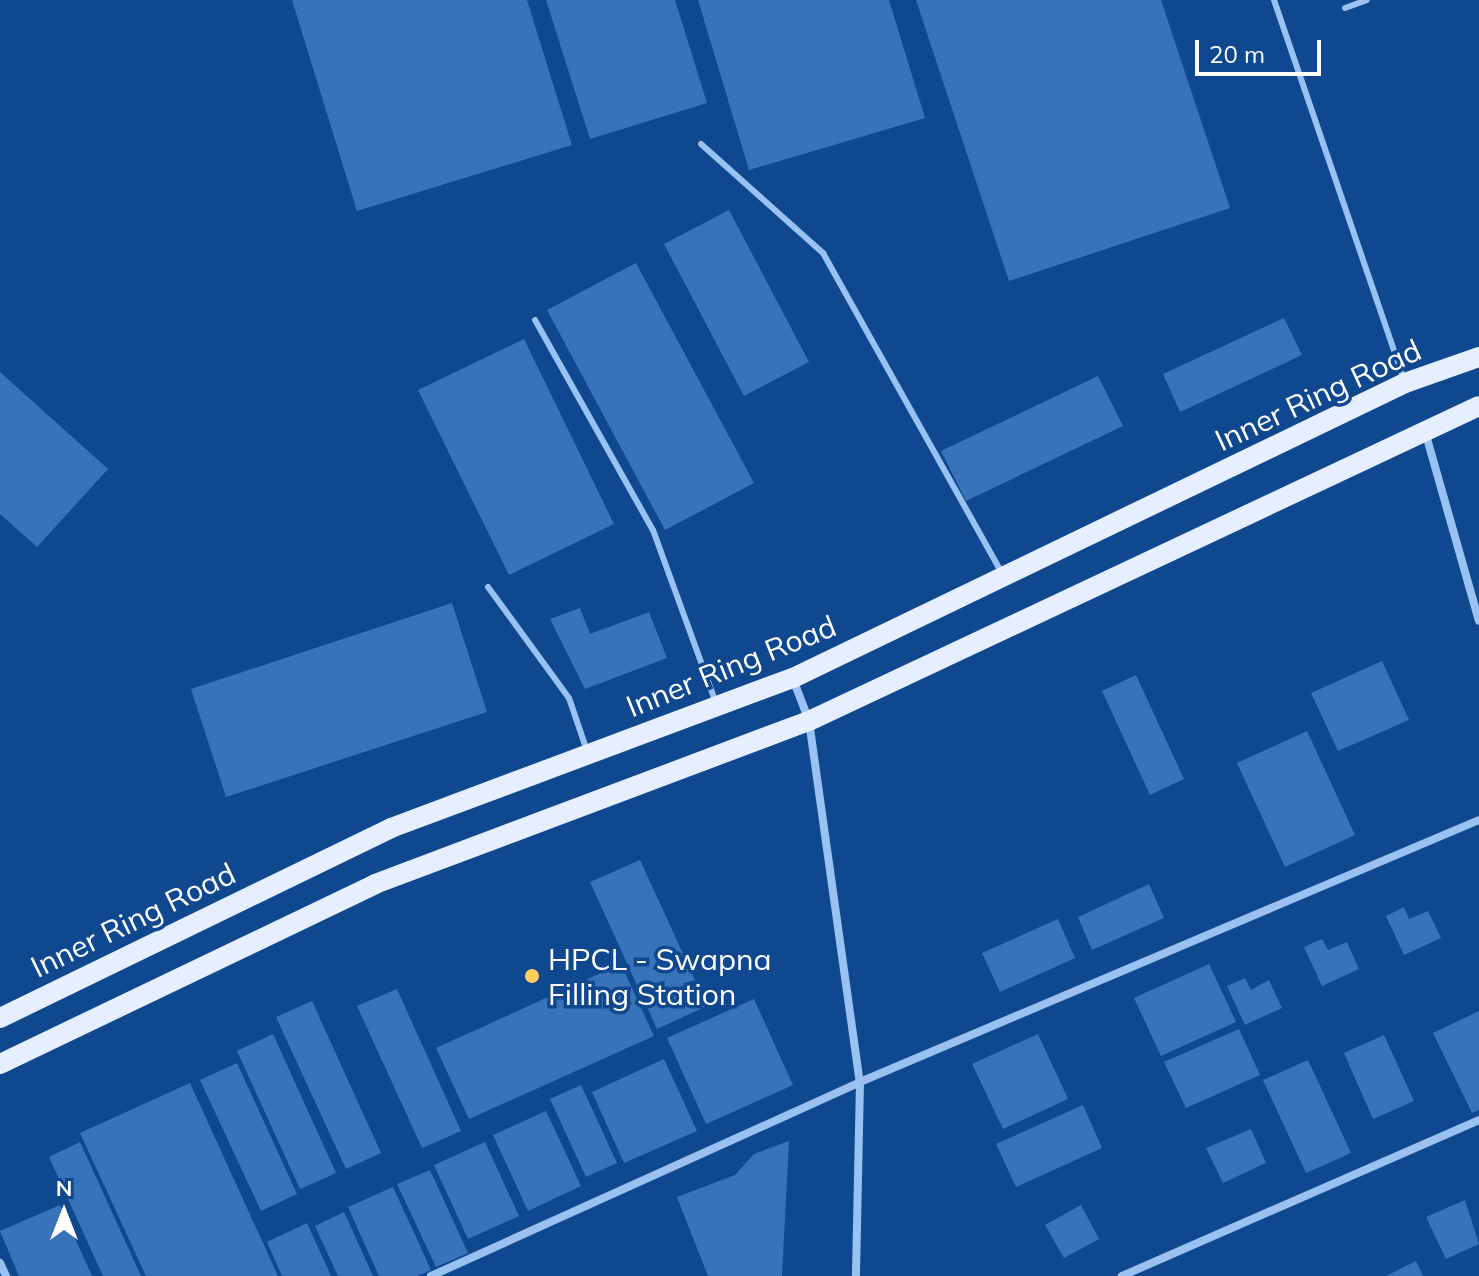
<!DOCTYPE html>
<html>
<head>
<meta charset="utf-8">
<style>
  body { margin:0 }
  #map { position:relative; width:1479px; height:1276px; overflow:hidden; background:#10488f; font-family:Mulish,sans-serif }
  div>[style] { position:absolute }
  .building>* { inset:0; background:#3872b9 }
  .lane>* { height:6px; margin:-3px; padding:0 3px; transform-origin:3px; border-radius:3px; background:#99c2f3 }
  .street>* { height:8px; margin:-4px; padding:0 4px; transform-origin:4px; border-radius:4px; background:#99c2f3 }
  .primary>* { height:20px; margin:-10px; padding:0 10px; transform-origin:10px; border-radius:10px; background:#e5efff }
  .dots>* { width:22px; height:22px; translate:-50% -50%; box-sizing:border-box; border:4px solid #10488f; border-radius:50% }
  span { translate:-50% -50%; white-space:nowrap; text-align:center; line-height:1.15; -webkit-text-stroke:7px #10488f; paint-order:stroke }
  .street-label { font-size:30px; color:#fff }
  .poi-label { font-size:30px; color:#fff }
  .left { translate:0 -50%; text-align:left }
  .north { position:absolute; left:24px; top:1172px; width:80px; height:80px; -webkit-text-stroke:6px #10488f; paint-order:stroke; rotate:0deg; font-size:22px; font-weight:700; line-height:32px; text-align:center; color:#fff }
  .north::after { content:''; display:block; margin:auto; width:28px; height:36px; background:#fff; clip-path:polygon(50% 0,100% 100%,50% 72%,0 100%) }
  .scale { position:absolute; left:1195px; top:40px; width:126px; height:36px; box-sizing:border-box; border:4px solid #fff; border-top:0; padding-left:10px; font-size:24px; line-height:28px; white-space:nowrap; color:#fff; -webkit-text-stroke:6px #10488f; paint-order:stroke }
</style>
</head>
<body>
<div id="map">
  <div class="building">
    <i style="clip-path:polygon(292px 0,527px 0,572px 145px,357px 211px)"></i>
    <i style="clip-path:polygon(546px 0,675px 0,707px 103px,590px 139px)"></i>
    <i style="clip-path:polygon(698px 0,889px 0,925px 118px,749px 170px)"></i>
    <i style="clip-path:polygon(916px 0,1161px 0,1230px 208px,1009px 281px)"></i>
    <i style="clip-path:polygon(729px 210px,809px 362px,744px 396px,664px 244px)"></i>
    <i style="clip-path:polygon(636px 263px,754px 483px,665px 530px,547px 310px)"></i>
    <i style="clip-path:polygon(1284px 318px,1302px 355px,1180px 412px,1163px 374px)"></i>
    <i style="clip-path:polygon(524px 339px,614px 524px,509px 575px,418px 390px)"></i>
    <i style="clip-path:polygon(0 372px,108px 469px,37px 547px,0 514px)"></i>
    <i style="clip-path:polygon(1098px 376px,1123px 426px,966px 501px,941px 451px)"></i>
    <i style="clip-path:polygon(452px 603px,487px 712px,226px 797px,191px 689px)"></i>
    <i style="clip-path:polygon(580px 608px,590px 634px,649px 612px,667px 658px,585px 689px,550px 619px)"></i>
    <i style="clip-path:polygon(1382px 661px,1409px 720px,1338px 751px,1311px 693px)"></i>
    <i style="clip-path:polygon(1136px 675px,1184px 779px,1150px 795px,1102px 691px)"></i>
    <i style="clip-path:polygon(1307px 731px,1355px 835px,1285px 867px,1237px 763px)"></i>
    <i style="clip-path:polygon(640px 860px,707px 1006px,657px 1029px,590px 882px)"></i>
    <i style="clip-path:polygon(1149px 884px,1164px 918px,1092px 950px,1078px 917px)"></i>
    <i style="clip-path:polygon(1404px 907px,1409px 919px,1428px 911px,1441px 938px,1404px 955px,1386px 916px)"></i>
    <i style="clip-path:polygon(1058px 919px,1075px 958px,1000px 992px,982px 953px)"></i>
    <i style="clip-path:polygon(1322px 939px,1328px 950px,1347px 942px,1359px 969px,1322px 986px,1304px 947px)"></i>
    <i style="clip-path:polygon(621px 964px,654px 1036px,469px 1119px,436px 1048px)"></i>
    <i style="clip-path:polygon(1209px 964px,1236px 1022px,1161px 1056px,1134px 998px)"></i>
    <i style="clip-path:polygon(1245px 978px,1251px 990px,1269px 980px,1282px 1008px,1245px 1025px,1227px 986px)"></i>
    <i style="clip-path:polygon(397px 989px,461px 1131px,422px 1148px,357px 1006px)"></i>
    <i style="clip-path:polygon(754px 999px,793px 1085px,706px 1124px,667px 1038px)"></i>
    <i style="clip-path:polygon(312px 1001px,381px 1153px,346px 1169px,276px 1017px)"></i>
    <i style="clip-path:polygon(1479px 1011px,1479px 1110px,1472px 1113px,1433px 1033px)"></i>
    <i style="clip-path:polygon(1239px 1029px,1260px 1075px,1186px 1108px,1164px 1062px)"></i>
    <i style="clip-path:polygon(273px 1034px,336px 1173px,300px 1189px,237px 1051px)"></i>
    <i style="clip-path:polygon(1038px 1034px,1068px 1099px,1003px 1129px,972px 1064px)"></i>
    <i style="clip-path:polygon(1384px 1035px,1414px 1101px,1373px 1119px,1344px 1053px)"></i>
    <i style="clip-path:polygon(664px 1059px,697px 1131px,624px 1163px,592px 1092px)"></i>
    <i style="clip-path:polygon(1308px 1060px,1351px 1153px,1306px 1173px,1263px 1080px)"></i>
    <i style="clip-path:polygon(237px 1063px,297px 1194px,261px 1211px,200px 1080px)"></i>
    <i style="clip-path:polygon(190px 1083px,278px 1276px,146px 1276px,80px 1133px)"></i>
    <i style="clip-path:polygon(581px 1085px,617px 1163px,586px 1177px,550px 1099px)"></i>
    <i style="clip-path:polygon(1083px 1105px,1102px 1148px,1016px 1187px,996px 1144px)"></i>
    <i style="clip-path:polygon(546px 1111px,581px 1186px,528px 1211px,493px 1135px)"></i>
    <i style="clip-path:polygon(1251px 1129px,1266px 1163px,1223px 1183px,1206px 1148px)"></i>
    <i style="clip-path:polygon(789px 1141px,782px 1276px,708px 1276px,677px 1197px,735px 1175px,754px 1154px)"></i>
    <i style="clip-path:polygon(80px 1142px,141px 1276px,103px 1276px,49px 1157px)"></i>
    <i style="clip-path:polygon(485px 1142px,519px 1216px,468px 1239px,434px 1165px)"></i>
    <i style="clip-path:polygon(430px 1170px,468px 1253px,436px 1267px,397px 1184px)"></i>
    <i style="clip-path:polygon(393px 1187px,431px 1270px,417px 1276px,379px 1276px,348px 1207px)"></i>
    <i style="clip-path:polygon(1465px 1200px,1479px 1244px,1446px 1259px,1426px 1217px)"></i>
    <i style="clip-path:polygon(60px 1205px,92px 1276px,19px 1276px,0 1231px)"></i>
    <i style="clip-path:polygon(1081px 1205px,1099px 1239px,1064px 1258px,1045px 1225px)"></i>
    <i style="clip-path:polygon(344px 1212px,373px 1276px,338px 1276px,315px 1226px)"></i>
    <i style="clip-path:polygon(307px 1223px,331px 1276px,282px 1276px,267px 1242px)"></i>
    <i style="clip-path:polygon(1416px 1261px,1423px 1276px,1386px 1276px)"></i>
  </div>
  <div class="lane">
    <i style="left:1274px;top:0;width:401px;rotate:71.1deg"></i>
    <i style="left:1345px;top:8px;width:23px;rotate:-20deg"></i>
    <i style="left:701px;top:144px;width:164px;rotate:41.8deg"></i>
    <i style="left:823px;top:253px;width:364px;rotate:60.8deg"></i>
    <i style="left:535px;top:320px;width:241px;rotate:60.7deg"></i>
    <i style="left:653px;top:530px;width:184px;rotate:70deg"></i>
    <i style="left:488px;top:587px;width:137px;rotate:53.9deg"></i>
    <i style="left:569px;top:698px;width:56px;rotate:71.2deg"></i>
  </div>
  <div class="street">
    <i style="left:1426px;top:435px;width:193px;rotate:74.1deg"></i>
    <i style="left:793px;top:679px;width:45px;rotate:69.1deg"></i>
    <i style="left:809px;top:721px;width:365px;rotate:82deg"></i>
    <i style="left:860px;top:1082px;width:194px;rotate:91.2deg"></i>
    <i style="left:0;top:1263px;width:14px;rotate:65deg"></i>
    <i style="left:431px;top:1276px;width:471px;rotate:-24.3deg"></i>
    <i style="left:860px;top:1082px;width:672px;rotate:-22.94deg"></i>
    <i style="left:1122px;top:1276px;width:390px;rotate:-23.6deg"></i>
  </div>
  <div class="primary">
    <i style="left:0;top:1018px;width:435px;rotate:-25.9deg"></i>
    <i style="left:391px;top:828px;width:429px;rotate:-20.5deg"></i>
    <i style="left:793px;top:678px;width:679px;rotate:-25.74deg"></i>
    <i style="left:1405px;top:383px;width:78px;rotate:-19.4deg"></i>
    <i style="left:0;top:1064px;width:416px;rotate:-25.6deg"></i>
    <i style="left:375px;top:884px;width:464px;rotate:-20.6deg"></i>
    <i style="left:809px;top:721px;width:740px;rotate:-25.18deg"></i>
  </div>
  <div class="dots">
    <i style="left:532px;top:976px;background:#ffcf5b"></i>
  </div>
  <div class="street-label">
    <span style="left:1318px;top:395px;rotate:-25deg">Inner Ring Road</span>
    <span style="left:731px;top:666px;rotate:-22deg">Inner Ring Road</span>
    <span style="left:133px;top:920px;rotate:-26deg">Inner Ring Road</span>
  </div>
  <div class="poi-label">
    <span class="left" style="left:548px;top:976px">HPCL - Swapna<br>Filling Station</span>
  </div>
  <div class="north">N</div>
  <div class="scale">20 m</div>
</div>
</body>
</html>
